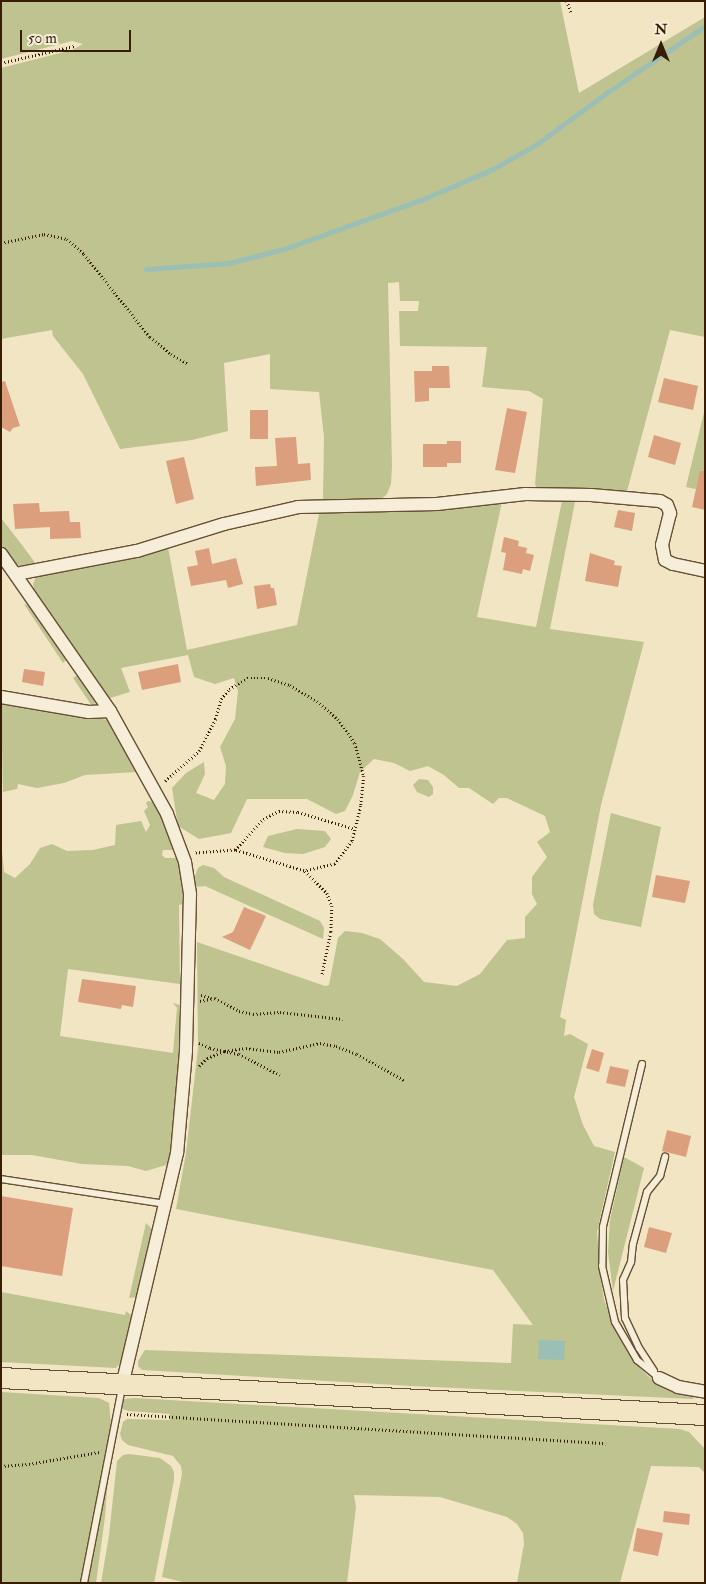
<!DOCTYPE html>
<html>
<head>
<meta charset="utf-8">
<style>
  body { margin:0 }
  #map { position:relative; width:706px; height:1584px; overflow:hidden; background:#f1e5c3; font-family:"IM FELL Double Pica",serif }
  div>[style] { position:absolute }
  .green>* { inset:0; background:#bec390 }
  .water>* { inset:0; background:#9bbfb5 }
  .stream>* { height:4.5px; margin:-2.25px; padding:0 2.25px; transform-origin:2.25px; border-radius:2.25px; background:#9bbfb5 }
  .building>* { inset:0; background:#db9f7e }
  .path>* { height:2.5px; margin-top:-1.25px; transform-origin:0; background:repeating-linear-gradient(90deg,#381d05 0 1px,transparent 0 3.5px) }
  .roads { filter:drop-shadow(1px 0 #664f34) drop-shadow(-1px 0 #664f34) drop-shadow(0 1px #664f34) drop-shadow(0 -1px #664f34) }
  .service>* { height:6px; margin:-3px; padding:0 3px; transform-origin:3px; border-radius:3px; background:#f6eed8 }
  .minor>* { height:12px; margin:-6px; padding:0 6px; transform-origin:6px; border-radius:6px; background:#f6eed8 }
  .primary>* { height:20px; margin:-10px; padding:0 10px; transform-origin:10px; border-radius:10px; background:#f1e5c3 }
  span { translate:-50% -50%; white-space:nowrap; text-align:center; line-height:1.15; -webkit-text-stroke:4.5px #f6eed8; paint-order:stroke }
  .frame { position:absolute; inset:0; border:2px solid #381d05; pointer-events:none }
  .north { position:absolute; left:636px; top:20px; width:50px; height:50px; -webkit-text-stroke:4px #f6eed8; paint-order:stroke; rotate:0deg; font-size:14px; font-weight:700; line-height:20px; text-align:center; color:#381d05 }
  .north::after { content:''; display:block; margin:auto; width:18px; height:22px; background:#381d05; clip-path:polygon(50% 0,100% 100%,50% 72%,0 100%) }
  .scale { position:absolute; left:20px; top:30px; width:111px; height:22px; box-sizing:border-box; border:2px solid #381d05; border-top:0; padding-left:6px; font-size:15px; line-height:18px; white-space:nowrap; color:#381d05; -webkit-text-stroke:4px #f6eed8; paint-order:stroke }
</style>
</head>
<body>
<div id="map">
  <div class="green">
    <i style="clip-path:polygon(1px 1px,560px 1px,579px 93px,705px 17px,705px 337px,670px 330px,626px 495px,537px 489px,535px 484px,543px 399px,529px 391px,482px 387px,487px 347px,400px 346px,399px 311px,418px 311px,419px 301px,400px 301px,399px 282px,388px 283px,392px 466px,391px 484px,387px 494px,380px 500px,373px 502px,323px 499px,324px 437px,319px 392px,270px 389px,270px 354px,224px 363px,228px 431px,192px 440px,120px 449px,83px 374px,53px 336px,52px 330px,1px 339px,1px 68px,72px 50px,83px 44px,72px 41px,1px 59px)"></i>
    <i style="clip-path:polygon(705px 408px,705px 491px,686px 487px)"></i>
    <i style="clip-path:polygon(562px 501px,575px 502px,550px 629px,644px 642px,601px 805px,560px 1017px,566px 1020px,564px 1036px,570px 1034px,588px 1044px,574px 1097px,583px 1125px,594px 1146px,615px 1152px,597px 1232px,600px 1274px,604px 1300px,618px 1335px,633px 1361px,648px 1376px,660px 1384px,695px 1396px,693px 1399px,412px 1386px,142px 1370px,138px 1366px,138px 1361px,145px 1350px,511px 1363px,513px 1324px,533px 1325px,493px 1270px,176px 1209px,186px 1153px,198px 1048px,197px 942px,325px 986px,329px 985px,338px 938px,345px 931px,362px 933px,380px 939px,403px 959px,424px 982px,457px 986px,480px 974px,507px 940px,525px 938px,525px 917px,537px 904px,532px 894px,532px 877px,547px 857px,537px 842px,550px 832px,545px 816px,507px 798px,499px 798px,493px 804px,469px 788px,459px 788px,444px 775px,428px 766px,410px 771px,394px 763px,374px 759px,360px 772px,353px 795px,345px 811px,336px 814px,307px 799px,247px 799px,231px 833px,199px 839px,178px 826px,172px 788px,186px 773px,204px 762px,205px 774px,196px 793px,214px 800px,225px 784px,226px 766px,220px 747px,235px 719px,238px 691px,234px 678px,215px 684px,194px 677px,188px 655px,121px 668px,130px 692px,110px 698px,103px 692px,34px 589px,33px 584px,36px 577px,46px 572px,168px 547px,187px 650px,297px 625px,320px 509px,502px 502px,477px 617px,536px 627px)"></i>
    <i style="clip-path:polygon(1px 518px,22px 545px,36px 564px,22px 567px,17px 565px,1px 545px)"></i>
    <i style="clip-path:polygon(24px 604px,30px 606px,67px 659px,63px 663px)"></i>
    <i style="clip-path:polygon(76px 676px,80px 676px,95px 699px,96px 702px,92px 706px,73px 678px)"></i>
    <i style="clip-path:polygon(1px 701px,107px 720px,136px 772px,85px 775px,64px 783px,37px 788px,18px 784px,17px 789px,3px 792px)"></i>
    <i style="clip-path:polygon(419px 779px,428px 780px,433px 787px,433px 794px,429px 797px,417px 792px,413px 785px)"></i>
    <i style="clip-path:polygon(148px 801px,153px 802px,158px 809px,172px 843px,174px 850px,163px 850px,162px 855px,165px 858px,177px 858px,183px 882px,184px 904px,179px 905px,180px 984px,68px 969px,60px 1036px,173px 1053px,177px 1008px,173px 1003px,183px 1006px,181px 1054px,171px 1162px,166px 1165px,146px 1171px,128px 1166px,82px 1164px,32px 1155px,1px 1155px,1px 841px,4px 872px,15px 878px,30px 864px,40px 848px,52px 844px,67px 851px,93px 850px,115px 845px,116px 825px,141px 821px,146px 832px,150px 825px,144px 811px,148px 807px,146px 803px)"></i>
    <i style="clip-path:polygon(611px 813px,661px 827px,641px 927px,600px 919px,594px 914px,593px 905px)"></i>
    <i style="clip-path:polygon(297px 829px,325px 831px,331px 839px,325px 847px,303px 854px,285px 853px,263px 847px,268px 836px)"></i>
    <i style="clip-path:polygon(203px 865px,214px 868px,224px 877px,320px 921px,324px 928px,323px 939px,205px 886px,195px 887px,194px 879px,198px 868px)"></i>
    <i style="clip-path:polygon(624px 1157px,644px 1168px,613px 1291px,608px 1252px,610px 1220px)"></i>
    <i style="clip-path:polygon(146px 1223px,152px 1229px,137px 1297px,129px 1298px)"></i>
    <i style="clip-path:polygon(1px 1292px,125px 1315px,126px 1311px,131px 1315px,131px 1323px,124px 1358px,116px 1368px,1px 1362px)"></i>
    <i style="clip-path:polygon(1px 1392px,99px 1398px,109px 1403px,111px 1424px,105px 1462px,82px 1583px,1px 1583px)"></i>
    <i style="clip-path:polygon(135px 1398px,680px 1429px,689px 1432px,705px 1449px,705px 1473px,699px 1467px,651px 1466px,620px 1583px,517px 1583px,524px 1544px,523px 1533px,517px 1524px,507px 1517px,440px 1497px,354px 1495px,356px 1507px,347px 1583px,187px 1583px,162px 1577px,182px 1474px,181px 1466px,173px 1456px,128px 1445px,122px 1440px,120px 1434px,123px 1422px,127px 1419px,170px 1420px,170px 1414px,129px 1411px,122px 1409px,124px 1399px)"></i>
    <i style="clip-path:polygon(129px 1454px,160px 1458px,171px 1466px,174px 1472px,174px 1480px,154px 1583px,101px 1583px,109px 1535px,117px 1461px,123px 1455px)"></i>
    <i style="clip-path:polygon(108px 1478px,105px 1517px,96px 1583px,88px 1583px)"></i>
  </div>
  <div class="water">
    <i style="clip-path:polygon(539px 1340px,565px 1341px,564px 1360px,538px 1359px)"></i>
  </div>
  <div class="stream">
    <i style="left:146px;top:269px;width:83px;rotate:-4.1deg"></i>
    <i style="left:229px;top:263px;width:57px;rotate:-14.3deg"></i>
    <i style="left:284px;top:249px;width:145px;rotate:-19.7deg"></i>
    <i style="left:421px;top:200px;width:76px;rotate:-23.2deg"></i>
    <i style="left:491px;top:170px;width:49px;rotate:-29.2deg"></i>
    <i style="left:534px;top:146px;width:92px;rotate:-36.1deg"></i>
    <i style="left:608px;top:92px;width:117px;rotate:-34.2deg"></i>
  </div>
  <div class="building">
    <i style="clip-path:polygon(432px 366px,449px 366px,450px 388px,429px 388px,429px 401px,415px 402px,414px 371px,432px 371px)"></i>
    <i style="clip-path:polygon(664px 378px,698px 386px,693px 410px,658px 402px)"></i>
    <i style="clip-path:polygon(5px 381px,20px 426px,13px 428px,10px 432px,1px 427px,1px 382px)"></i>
    <i style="clip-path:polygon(507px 408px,527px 412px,515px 473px,495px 470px)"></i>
    <i style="clip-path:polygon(250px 410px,268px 410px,268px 439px,250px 439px)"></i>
    <i style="clip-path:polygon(654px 435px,681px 443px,675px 465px,648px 457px)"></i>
    <i style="clip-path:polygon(296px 437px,298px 464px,310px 463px,311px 480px,256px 486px,255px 467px,277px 466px,275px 438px)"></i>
    <i style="clip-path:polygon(447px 441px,461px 441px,461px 463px,447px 463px,447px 467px,423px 467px,423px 444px,447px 444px)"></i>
    <i style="clip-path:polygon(184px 457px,194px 499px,176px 504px,166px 461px)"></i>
    <i style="clip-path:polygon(700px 471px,705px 471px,705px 510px,692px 507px)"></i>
    <i style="clip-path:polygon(39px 503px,40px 512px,69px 511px,70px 522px,80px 522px,81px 538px,50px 539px,50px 527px,15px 529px,13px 504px)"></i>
    <i style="clip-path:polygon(618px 510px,635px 513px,632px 531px,614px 527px)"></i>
    <i style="clip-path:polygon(504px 537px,519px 541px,518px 546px,527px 548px,526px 553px,534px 555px,530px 571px,523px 569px,522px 574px,503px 570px,506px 553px,501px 552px)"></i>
    <i style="clip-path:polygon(209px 548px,212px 564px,236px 558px,243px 584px,228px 588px,226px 580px,191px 586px,187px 567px,198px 565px,195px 551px)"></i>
    <i style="clip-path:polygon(590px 553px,615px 561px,614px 565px,622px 566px,618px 587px,585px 581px)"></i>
    <i style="clip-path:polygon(270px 584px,271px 588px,274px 588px,277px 605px,257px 609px,254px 586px)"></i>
    <i style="clip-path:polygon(178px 664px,181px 682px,142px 690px,138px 672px)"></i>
    <i style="clip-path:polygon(24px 669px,45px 672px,43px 686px,22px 682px)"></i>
    <i style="clip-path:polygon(656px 875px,690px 881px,685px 903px,652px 897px)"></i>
    <i style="clip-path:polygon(244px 907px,266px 916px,250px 950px,222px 937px,233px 932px)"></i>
    <i style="clip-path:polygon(82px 979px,136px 986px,133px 1007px,122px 1005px,121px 1009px,78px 1002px)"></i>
    <i style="clip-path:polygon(592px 1049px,604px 1053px,599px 1072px,586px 1068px)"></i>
    <i style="clip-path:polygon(610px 1066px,629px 1070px,625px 1087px,606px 1083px)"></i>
    <i style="clip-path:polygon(667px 1130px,691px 1136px,686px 1157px,662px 1151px)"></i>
    <i style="clip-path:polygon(1px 1196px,73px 1208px,62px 1276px,1px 1266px)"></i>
    <i style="clip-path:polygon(649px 1227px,672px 1233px,666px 1253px,644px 1247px)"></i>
    <i style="clip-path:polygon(664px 1511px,690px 1514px,689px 1525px,663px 1522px)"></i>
    <i style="clip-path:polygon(637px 1528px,663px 1533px,658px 1556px,633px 1551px)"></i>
  </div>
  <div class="path">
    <i style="left:567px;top:1px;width:12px;rotate:70deg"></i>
    <i style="left:1px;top:63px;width:75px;rotate:-13.1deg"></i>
    <i style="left:1px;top:243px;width:44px;rotate:-11.8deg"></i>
    <i style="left:44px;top:234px;width:24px;rotate:12deg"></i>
    <i style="left:67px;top:239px;width:23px;rotate:41deg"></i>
    <i style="left:84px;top:254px;width:106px;rotate:51.5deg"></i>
    <i style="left:150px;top:337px;width:27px;rotate:39deg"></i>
    <i style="left:171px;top:354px;width:20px;rotate:30deg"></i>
    <i style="left:165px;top:781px;width:45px;rotate:-41.4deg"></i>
    <i style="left:199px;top:751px;width:36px;rotate:-63deg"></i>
    <i style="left:215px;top:719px;width:21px;rotate:-73deg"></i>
    <i style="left:221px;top:699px;width:13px;rotate:-51deg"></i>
    <i style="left:229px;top:689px;width:21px;rotate:-31deg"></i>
    <i style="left:247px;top:678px;width:21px"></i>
    <i style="left:268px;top:678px;width:23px;rotate:18deg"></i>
    <i style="left:290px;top:685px;width:31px;rotate:31deg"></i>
    <i style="left:317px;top:701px;width:28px;rotate:41deg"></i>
    <i style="left:338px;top:719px;width:29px;rotate:55deg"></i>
    <i style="left:355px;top:743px;width:34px;rotate:75deg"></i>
    <i style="left:364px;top:776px;width:30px;rotate:96deg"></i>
    <i style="left:361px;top:806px;width:36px;rotate:104deg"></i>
    <i style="left:352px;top:841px;width:29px;rotate:126deg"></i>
    <i style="left:335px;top:864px;width:32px;rotate:167deg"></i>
    <i style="left:304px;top:871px;width:72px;rotate:-163.1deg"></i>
    <i style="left:235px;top:850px;width:40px;rotate:175.7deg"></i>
    <i style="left:235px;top:850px;width:42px;rotate:-47.9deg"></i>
    <i style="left:263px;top:819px;width:18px;rotate:-27deg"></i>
    <i style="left:279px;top:811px;width:19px;rotate:3deg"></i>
    <i style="left:298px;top:812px;width:59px;rotate:16.6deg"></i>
    <i style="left:305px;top:871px;width:31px;rotate:45deg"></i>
    <i style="left:327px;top:893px;width:14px;rotate:69deg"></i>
    <i style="left:332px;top:906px;width:26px;rotate:92deg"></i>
    <i style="left:331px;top:932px;width:45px;rotate:101.6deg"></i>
    <i style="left:201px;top:995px;width:11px;rotate:15deg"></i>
    <i style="left:200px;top:1001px;width:15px;rotate:-11deg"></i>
    <i style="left:215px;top:998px;width:27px;rotate:28deg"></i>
    <i style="left:239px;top:1011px;width:14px;rotate:12deg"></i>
    <i style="left:253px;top:1014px;width:27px;rotate:-4deg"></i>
    <i style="left:280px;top:1012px;width:63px;rotate:6.3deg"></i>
    <i style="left:199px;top:1043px;width:12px;rotate:24deg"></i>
    <i style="left:210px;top:1048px;width:30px;rotate:12deg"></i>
    <i style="left:239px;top:1054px;width:46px;rotate:27.1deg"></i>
    <i style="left:199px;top:1066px;width:11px;rotate:-45deg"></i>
    <i style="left:207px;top:1058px;width:19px;rotate:-21deg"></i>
    <i style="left:225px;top:1051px;width:21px;rotate:-8deg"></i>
    <i style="left:246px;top:1048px;width:33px;rotate:7deg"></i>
    <i style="left:279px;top:1052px;width:42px;rotate:-12.4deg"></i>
    <i style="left:320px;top:1043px;width:16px;rotate:11deg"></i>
    <i style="left:336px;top:1046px;width:22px;rotate:21deg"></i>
    <i style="left:357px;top:1054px;width:54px;rotate:29deg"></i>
    <i style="left:127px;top:1414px;width:480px;rotate:3.5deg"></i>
    <i style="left:1px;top:1466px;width:28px;rotate:-4deg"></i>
    <i style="left:29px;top:1464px;width:71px;rotate:-9.7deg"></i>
  </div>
  <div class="roads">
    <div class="service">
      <i style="left:642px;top:1064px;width:168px;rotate:103.5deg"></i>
      <i style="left:603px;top:1227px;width:39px;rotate:91deg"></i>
      <i style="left:602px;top:1266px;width:57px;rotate:76.9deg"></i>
      <i style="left:615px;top:1322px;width:44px;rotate:59.9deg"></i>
      <i style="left:637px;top:1360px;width:28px;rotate:39deg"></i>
      <i style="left:1px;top:1179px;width:167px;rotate:8.6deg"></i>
      <i style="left:654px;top:1371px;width:27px;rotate:-123deg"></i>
      <i style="left:639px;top:1348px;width:33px;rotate:-115deg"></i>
      <i style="left:625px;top:1318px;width:38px;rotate:-93deg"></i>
      <i style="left:623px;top:1280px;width:20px;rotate:-66deg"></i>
      <i style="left:631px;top:1262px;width:18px;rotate:-84deg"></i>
      <i style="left:633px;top:1244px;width:54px;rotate:-74.9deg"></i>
      <i style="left:647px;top:1192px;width:21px;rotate:-51deg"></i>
      <i style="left:660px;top:1176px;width:20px;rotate:-75deg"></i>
      <i style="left:84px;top:1583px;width:199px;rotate:-79deg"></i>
    </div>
    <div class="minor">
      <i style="left:1px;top:554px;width:191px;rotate:55.2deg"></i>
      <i style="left:110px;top:711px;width:118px;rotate:61deg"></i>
      <i style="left:167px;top:814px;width:51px;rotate:69.4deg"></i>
      <i style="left:185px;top:862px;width:33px;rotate:81deg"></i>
      <i style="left:190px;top:895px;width:156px;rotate:91.5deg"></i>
      <i style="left:186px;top:1051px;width:102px;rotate:95deg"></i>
      <i style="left:177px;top:1153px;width:239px;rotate:103.3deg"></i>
      <i style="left:16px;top:574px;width:123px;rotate:-10.8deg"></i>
      <i style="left:137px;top:551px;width:91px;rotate:-17.2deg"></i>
      <i style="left:224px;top:524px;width:76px;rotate:-12.9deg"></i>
      <i style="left:298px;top:507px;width:139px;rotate:-1.2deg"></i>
      <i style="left:437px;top:504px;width:89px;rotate:-6.5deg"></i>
      <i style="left:525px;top:494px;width:66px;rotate:0.9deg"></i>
      <i style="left:591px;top:495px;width:69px;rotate:5deg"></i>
      <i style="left:660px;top:501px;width:8px;rotate:30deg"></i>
      <i style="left:667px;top:505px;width:9px;rotate:69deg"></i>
      <i style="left:670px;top:513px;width:33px;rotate:104deg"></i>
      <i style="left:662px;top:545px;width:15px;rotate:79deg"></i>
      <i style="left:665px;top:560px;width:9px;rotate:27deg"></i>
      <i style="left:673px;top:564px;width:33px;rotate:12deg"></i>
      <i style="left:1px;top:697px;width:89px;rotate:9.7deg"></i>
      <i style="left:89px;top:712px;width:21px;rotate:-3deg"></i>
      <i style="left:659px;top:1378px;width:21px;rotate:25deg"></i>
      <i style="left:678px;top:1387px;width:27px;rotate:10deg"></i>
    </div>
    <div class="primary">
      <i style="left:1px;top:1378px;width:705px;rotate:3.01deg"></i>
    </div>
  </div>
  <div class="frame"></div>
  <div class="north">N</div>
  <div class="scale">50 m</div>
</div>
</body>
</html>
